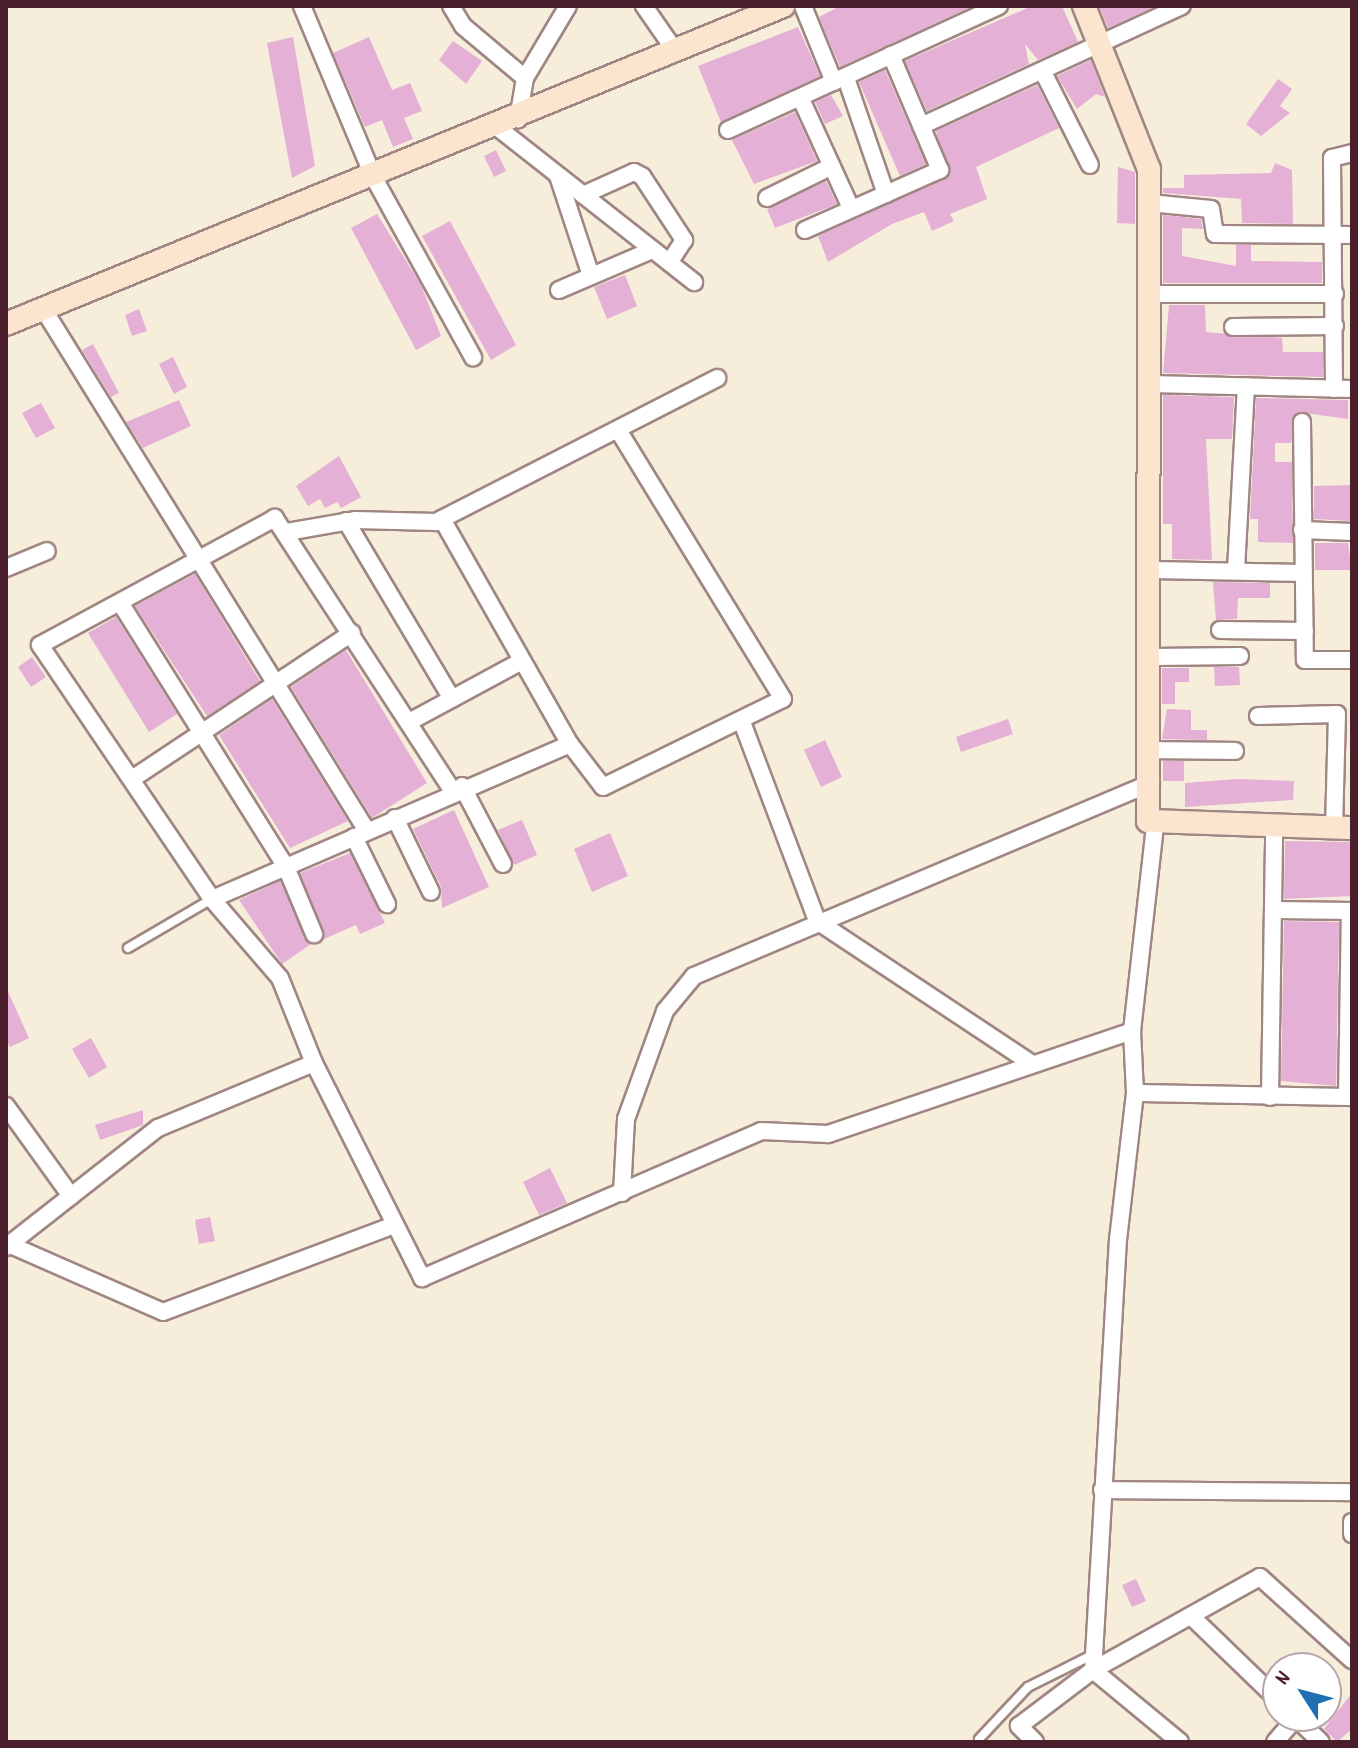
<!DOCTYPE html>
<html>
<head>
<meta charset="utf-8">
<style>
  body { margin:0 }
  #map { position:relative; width:1358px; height:1748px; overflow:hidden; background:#f6eddb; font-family:Dekko,sans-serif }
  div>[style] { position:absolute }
  .building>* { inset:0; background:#e5b0d6 }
  .roads { filter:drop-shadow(2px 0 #a08683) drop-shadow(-2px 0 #a08683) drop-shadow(0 2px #a08683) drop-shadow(0 -2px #a08683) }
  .lane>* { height:8px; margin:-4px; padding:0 4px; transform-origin:4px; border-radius:4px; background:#fff }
  .street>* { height:16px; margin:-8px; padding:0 8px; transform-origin:8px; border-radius:8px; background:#fff }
  .secondary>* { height:22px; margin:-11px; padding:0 11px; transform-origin:11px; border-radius:11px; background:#fce5cf }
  span { translate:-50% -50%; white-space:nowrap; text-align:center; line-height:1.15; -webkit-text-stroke:7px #fff; paint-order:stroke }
  .frame { position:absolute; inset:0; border:8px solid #4a1f2b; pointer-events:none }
  .north { position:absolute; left:1262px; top:1652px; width:80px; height:80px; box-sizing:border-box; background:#fff; border:2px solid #b7a5aa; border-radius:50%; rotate:306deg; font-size:22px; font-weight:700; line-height:32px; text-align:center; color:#4a1f2b }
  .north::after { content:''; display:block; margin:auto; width:28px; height:36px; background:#1f6fb2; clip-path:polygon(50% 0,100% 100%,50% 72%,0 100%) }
</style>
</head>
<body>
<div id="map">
  <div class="building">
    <i style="clip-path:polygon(840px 6px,973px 6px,840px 67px,819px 17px)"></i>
    <i style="clip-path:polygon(1032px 6px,1062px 6px,1078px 42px,1038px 60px,1025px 44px,1029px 64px,927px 111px,905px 61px)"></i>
    <i style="clip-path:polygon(1099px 6px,1156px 6px,1108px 28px)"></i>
    <i style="clip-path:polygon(798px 27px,820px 76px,721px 122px,698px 66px)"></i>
    <i style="clip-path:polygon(293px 37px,315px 166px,292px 178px,267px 43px)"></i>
    <i style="clip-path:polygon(369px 37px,392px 90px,410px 83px,422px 111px,404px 118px,413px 139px,393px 147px,382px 120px,365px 127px,333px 53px)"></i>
    <i style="clip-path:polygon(453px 41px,482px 61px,466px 84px,439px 60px)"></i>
    <i style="clip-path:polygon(1091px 60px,1105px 97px,1096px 94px,1077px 109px,1057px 76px)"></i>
    <i style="clip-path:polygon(885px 70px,926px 164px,900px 176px,859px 82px)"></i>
    <i style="clip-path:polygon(1278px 79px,1292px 89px,1280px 106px,1290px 113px,1261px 136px,1246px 124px)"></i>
    <i style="clip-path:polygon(1037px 85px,1059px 128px,976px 167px,987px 199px,950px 214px,954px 221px,932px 231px,924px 212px,892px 224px,828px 262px,818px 236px,948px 177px,936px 131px)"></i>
    <i style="clip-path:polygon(831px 95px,843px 116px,825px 124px,815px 102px)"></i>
    <i style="clip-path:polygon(795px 112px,817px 161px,754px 184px,732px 140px)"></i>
    <i style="clip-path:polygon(496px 150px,506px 171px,494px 177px,484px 156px)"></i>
    <i style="clip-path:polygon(1275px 163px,1292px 170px,1293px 224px,1242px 223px,1241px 199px,1163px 193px,1163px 188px,1184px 188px,1184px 175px,1271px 173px)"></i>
    <i style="clip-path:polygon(1118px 167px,1135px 172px,1135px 224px,1117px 223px)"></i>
    <i style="clip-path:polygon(826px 181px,837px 204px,775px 228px,767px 209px)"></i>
    <i style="clip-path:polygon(377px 214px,421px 285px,441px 336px,416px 350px,351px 228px)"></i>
    <i style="clip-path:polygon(1163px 215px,1201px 219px,1203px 229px,1182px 228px,1182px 256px,1236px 266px,1236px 245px,1251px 245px,1251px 261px,1322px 262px,1322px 283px,1163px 283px)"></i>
    <i style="clip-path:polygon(450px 221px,516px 345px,491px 360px,422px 236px)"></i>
    <i style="clip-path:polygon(625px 275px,637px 306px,607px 319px,594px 287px)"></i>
    <i style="clip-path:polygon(1169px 305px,1205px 305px,1206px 332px,1282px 338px,1283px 352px,1323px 352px,1323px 377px,1163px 373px)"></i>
    <i style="clip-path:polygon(139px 309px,147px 331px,132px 336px,125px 315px)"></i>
    <i style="clip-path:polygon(93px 344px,119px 393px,111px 397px,82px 350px)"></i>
    <i style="clip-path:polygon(173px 357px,187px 387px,174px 394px,159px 364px)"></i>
    <i style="clip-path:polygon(1163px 395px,1234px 397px,1232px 439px,1206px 439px,1212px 560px,1172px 559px,1172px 524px,1163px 524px)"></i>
    <i style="clip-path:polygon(1256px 398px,1348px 400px,1348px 419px,1297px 412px,1291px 443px,1275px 443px,1275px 462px,1292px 462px,1293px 543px,1258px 542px,1258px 519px,1250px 519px)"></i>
    <i style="clip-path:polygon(179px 400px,191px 426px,143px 448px,126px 422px)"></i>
    <i style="clip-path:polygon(41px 403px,55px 428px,36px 438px,22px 413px)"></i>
    <i style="clip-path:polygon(339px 456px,361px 497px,341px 508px,337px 502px,325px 508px,320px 499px,308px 506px,296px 486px)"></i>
    <i style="clip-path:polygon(1352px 485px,1350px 521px,1314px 519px,1314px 486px)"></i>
    <i style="clip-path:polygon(1315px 543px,1348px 543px,1352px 570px,1315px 570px)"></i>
    <i style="clip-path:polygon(195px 574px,260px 681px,207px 716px,135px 606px)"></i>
    <i style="clip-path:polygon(1213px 582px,1270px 583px,1270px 598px,1238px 598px,1237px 619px,1216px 620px)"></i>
    <i style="clip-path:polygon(116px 617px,177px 714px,149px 732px,88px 633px)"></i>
    <i style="clip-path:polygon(346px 650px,427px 783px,372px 818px,291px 687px)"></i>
    <i style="clip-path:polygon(32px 657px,46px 677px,31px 687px,18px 667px)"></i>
    <i style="clip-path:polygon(1214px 667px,1239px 667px,1240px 685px,1215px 686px)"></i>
    <i style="clip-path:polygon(1162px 668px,1189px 668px,1189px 682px,1175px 682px,1175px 704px,1162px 704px)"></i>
    <i style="clip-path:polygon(272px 699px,348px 821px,290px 848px,219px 735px)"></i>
    <i style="clip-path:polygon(1167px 709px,1191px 710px,1191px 730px,1207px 730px,1207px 740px,1162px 739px)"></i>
    <i style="clip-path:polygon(1008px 719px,1013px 734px,961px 752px,956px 737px)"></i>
    <i style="clip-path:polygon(825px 740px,842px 777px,821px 787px,804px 750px)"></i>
    <i style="clip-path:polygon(1163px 761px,1184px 761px,1184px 781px,1163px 781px)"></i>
    <i style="clip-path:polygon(1237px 779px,1294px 781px,1293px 800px,1185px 807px,1185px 783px)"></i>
    <i style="clip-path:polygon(454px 810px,489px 887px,442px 908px,441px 887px,413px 829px)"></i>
    <i style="clip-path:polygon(522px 820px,537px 855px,514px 865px,498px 830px)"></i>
    <i style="clip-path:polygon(610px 833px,628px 876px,592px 892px,574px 849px)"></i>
    <i style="clip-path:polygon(1285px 841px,1352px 842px,1352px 896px,1284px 899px)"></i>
    <i style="clip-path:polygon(350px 853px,385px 923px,360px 934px,356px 925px,324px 939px,300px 873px)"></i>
    <i style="clip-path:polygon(280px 881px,311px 944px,282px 964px,239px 900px)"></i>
    <i style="clip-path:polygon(1284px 921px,1339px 922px,1336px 1086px,1281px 1081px)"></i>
    <i style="clip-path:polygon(6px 987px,29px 1038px,10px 1047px,6px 1039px)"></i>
    <i style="clip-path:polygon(91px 1038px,107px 1067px,89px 1078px,72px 1049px)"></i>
    <i style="clip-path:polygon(143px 1110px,143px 1125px,100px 1140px,95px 1125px)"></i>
    <i style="clip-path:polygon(550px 1168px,567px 1203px,539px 1215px,523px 1182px)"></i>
    <i style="clip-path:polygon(210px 1217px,215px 1241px,199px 1244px,195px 1220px)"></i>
    <i style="clip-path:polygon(1136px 1579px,1146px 1601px,1132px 1607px,1122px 1585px)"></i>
    <i style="clip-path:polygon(1352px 1693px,1352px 1729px,1337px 1742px,1324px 1729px)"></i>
  </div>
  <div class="roads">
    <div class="lane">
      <i style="left:128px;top:948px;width:97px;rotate:-30.3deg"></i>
      <i style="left:979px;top:1739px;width:71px;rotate:-46.7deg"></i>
      <i style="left:1028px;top:1687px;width:74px;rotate:-26.6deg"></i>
    </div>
    <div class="street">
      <i style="left:302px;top:6px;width:186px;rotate:67.3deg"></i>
      <i style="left:374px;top:178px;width:205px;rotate:61.1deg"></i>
      <i style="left:451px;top:6px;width:23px;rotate:59deg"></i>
      <i style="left:463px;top:26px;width:81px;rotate:40deg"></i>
      <i style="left:525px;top:78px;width:42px;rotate:99.7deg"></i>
      <i style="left:644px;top:6px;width:56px;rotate:55.2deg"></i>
      <i style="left:803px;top:6px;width:82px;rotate:67.8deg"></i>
      <i style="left:1043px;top:72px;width:104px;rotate:63.2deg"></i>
      <i style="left:525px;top:78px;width:84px;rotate:-59.2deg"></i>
      <i style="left:846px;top:78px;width:123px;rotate:71deg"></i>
      <i style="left:801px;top:99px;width:118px;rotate:65.4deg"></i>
      <i style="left:921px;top:126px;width:287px;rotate:-24.7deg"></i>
      <i style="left:497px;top:127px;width:251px;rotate:38.2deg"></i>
      <i style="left:728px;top:130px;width:298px;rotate:-24.6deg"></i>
      <i style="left:558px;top:176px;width:105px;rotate:71.7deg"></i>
      <i style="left:583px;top:195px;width:56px;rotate:-24.3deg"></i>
      <i style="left:634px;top:172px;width:9px;rotate:27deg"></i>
      <i style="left:642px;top:176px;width:77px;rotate:56.7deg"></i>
      <i style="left:684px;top:240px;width:27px;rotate:123deg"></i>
      <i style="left:767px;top:198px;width:72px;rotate:-26.2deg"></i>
      <i style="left:1149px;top:203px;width:62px;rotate:5.5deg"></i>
      <i style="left:1211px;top:209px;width:25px;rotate:81deg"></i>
      <i style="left:1215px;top:234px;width:137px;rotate:0.4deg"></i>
      <i style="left:805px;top:230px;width:148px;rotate:-24deg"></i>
      <i style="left:940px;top:170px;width:125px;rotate:-113.1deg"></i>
      <i style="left:559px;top:290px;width:101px;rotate:-23.3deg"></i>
      <i style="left:1150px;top:294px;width:185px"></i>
      <i style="left:44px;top:310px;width:613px;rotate:58.2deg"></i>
      <i style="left:1233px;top:327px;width:102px;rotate:-0.6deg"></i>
      <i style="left:1151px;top:384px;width:201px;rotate:1.4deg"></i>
      <i style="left:1334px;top:389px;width:231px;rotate:-90.5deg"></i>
      <i style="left:1332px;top:158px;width:21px;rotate:-14deg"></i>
      <i style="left:1302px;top:422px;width:238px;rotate:89.3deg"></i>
      <i style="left:1305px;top:660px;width:47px"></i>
      <i style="left:442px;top:519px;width:259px;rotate:60.4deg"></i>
      <i style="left:346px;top:521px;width:207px;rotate:59.2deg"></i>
      <i style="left:1302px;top:530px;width:50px;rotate:2.3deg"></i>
      <i style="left:287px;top:532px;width:69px;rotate:-10deg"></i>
      <i style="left:355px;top:520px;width:81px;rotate:1.4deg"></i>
      <i style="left:436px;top:522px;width:316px;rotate:-27.1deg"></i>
      <i style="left:6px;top:568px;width:44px;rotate:-22.5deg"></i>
      <i style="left:1153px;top:570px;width:150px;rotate:1.1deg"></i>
      <i style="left:1236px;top:570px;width:184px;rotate:-86.9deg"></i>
      <i style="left:121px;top:604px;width:310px;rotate:57.9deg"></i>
      <i style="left:286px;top:867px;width:73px;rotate:67.3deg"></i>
      <i style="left:1220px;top:630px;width:85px;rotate:0.7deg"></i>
      <i style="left:1153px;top:657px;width:87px;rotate:-0.7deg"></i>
      <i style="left:1258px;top:716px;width:79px;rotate:-1.5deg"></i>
      <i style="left:1337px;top:714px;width:114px;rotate:91.5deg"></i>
      <i style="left:409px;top:722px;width:128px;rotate:-28.4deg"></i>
      <i style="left:742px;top:722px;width:213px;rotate:69.3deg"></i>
      <i style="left:817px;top:921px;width:258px;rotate:33.6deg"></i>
      <i style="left:1151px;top:750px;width:84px;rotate:0.7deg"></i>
      <i style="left:132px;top:779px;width:264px;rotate:-33.6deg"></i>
      <i style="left:462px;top:786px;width:88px;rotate:62.3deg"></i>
      <i style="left:452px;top:790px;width:325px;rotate:-123.1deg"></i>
      <i style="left:275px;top:518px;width:267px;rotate:151.6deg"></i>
      <i style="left:40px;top:645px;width:307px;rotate:55.9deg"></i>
      <i style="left:212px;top:899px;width:104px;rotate:49.3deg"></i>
      <i style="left:280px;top:978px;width:92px;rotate:68.2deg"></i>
      <i style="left:314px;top:1063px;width:241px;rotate:63.3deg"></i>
      <i style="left:422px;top:1278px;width:369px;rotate:-23.4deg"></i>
      <i style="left:761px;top:1131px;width:67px;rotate:2.6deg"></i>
      <i style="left:828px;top:1134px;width:321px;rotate:-18.7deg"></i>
      <i style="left:395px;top:818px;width:82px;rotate:64.1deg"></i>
      <i style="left:1155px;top:826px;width:206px;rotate:96.4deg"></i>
      <i style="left:1132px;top:1031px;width:62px;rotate:87.2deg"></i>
      <i style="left:1135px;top:1093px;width:147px;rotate:96.6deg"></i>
      <i style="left:1118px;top:1239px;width:432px;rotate:93.3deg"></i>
      <i style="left:1093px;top:1670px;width:113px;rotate:39.6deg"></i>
      <i style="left:354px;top:837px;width:75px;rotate:63.8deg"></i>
      <i style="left:212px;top:899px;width:390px;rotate:-23.4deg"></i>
      <i style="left:570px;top:744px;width:54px;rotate:52.5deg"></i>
      <i style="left:603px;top:787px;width:200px;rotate:-26.1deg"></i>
      <i style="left:783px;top:699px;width:316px;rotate:-121.5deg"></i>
      <i style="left:1275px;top:910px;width:77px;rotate:0.7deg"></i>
      <i style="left:1135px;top:1093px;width:217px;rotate:1.1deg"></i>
      <i style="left:1270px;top:1097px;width:267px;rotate:-89.1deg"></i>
      <i style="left:1347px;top:1097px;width:186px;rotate:-89.1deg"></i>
      <i style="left:6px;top:1106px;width:111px;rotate:54.2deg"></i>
      <i style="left:622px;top:1193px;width:74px;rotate:-86.9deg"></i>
      <i style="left:626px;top:1119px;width:115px;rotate:-70.1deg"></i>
      <i style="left:665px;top:1011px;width:45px;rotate:-50.4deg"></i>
      <i style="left:694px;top:976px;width:496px;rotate:-22.9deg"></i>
      <i style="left:6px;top:1243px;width:171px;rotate:23.7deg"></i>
      <i style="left:163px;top:1312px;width:245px;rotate:-20.6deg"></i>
      <i style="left:6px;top:1247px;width:193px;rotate:-38.1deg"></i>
      <i style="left:158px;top:1128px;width:169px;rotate:-22.6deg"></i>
      <i style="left:1102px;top:1490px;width:250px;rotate:0.5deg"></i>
      <i style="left:1352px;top:1522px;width:12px;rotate:90deg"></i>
      <i style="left:1191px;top:1616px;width:121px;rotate:44deg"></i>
      <i style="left:1294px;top:1716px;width:37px;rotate:44deg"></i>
      <i style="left:1035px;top:1742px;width:23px;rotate:-135deg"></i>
      <i style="left:1019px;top:1726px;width:93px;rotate:-37.1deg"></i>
      <i style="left:1093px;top:1670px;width:191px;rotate:-29.1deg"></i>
      <i style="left:1260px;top:1577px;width:124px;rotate:42.1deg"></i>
      <i style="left:1275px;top:1742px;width:32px;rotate:-49deg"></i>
    </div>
    <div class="secondary">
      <i style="left:1084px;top:6px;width:175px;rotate:68.3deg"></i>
      <i style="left:1149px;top:169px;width:652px;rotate:90.09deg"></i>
      <i style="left:1148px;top:821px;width:204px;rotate:2deg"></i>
      <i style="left:6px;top:324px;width:840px;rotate:-22.26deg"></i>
    </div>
  </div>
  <div class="frame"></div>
  <div class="north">N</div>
</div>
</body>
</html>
